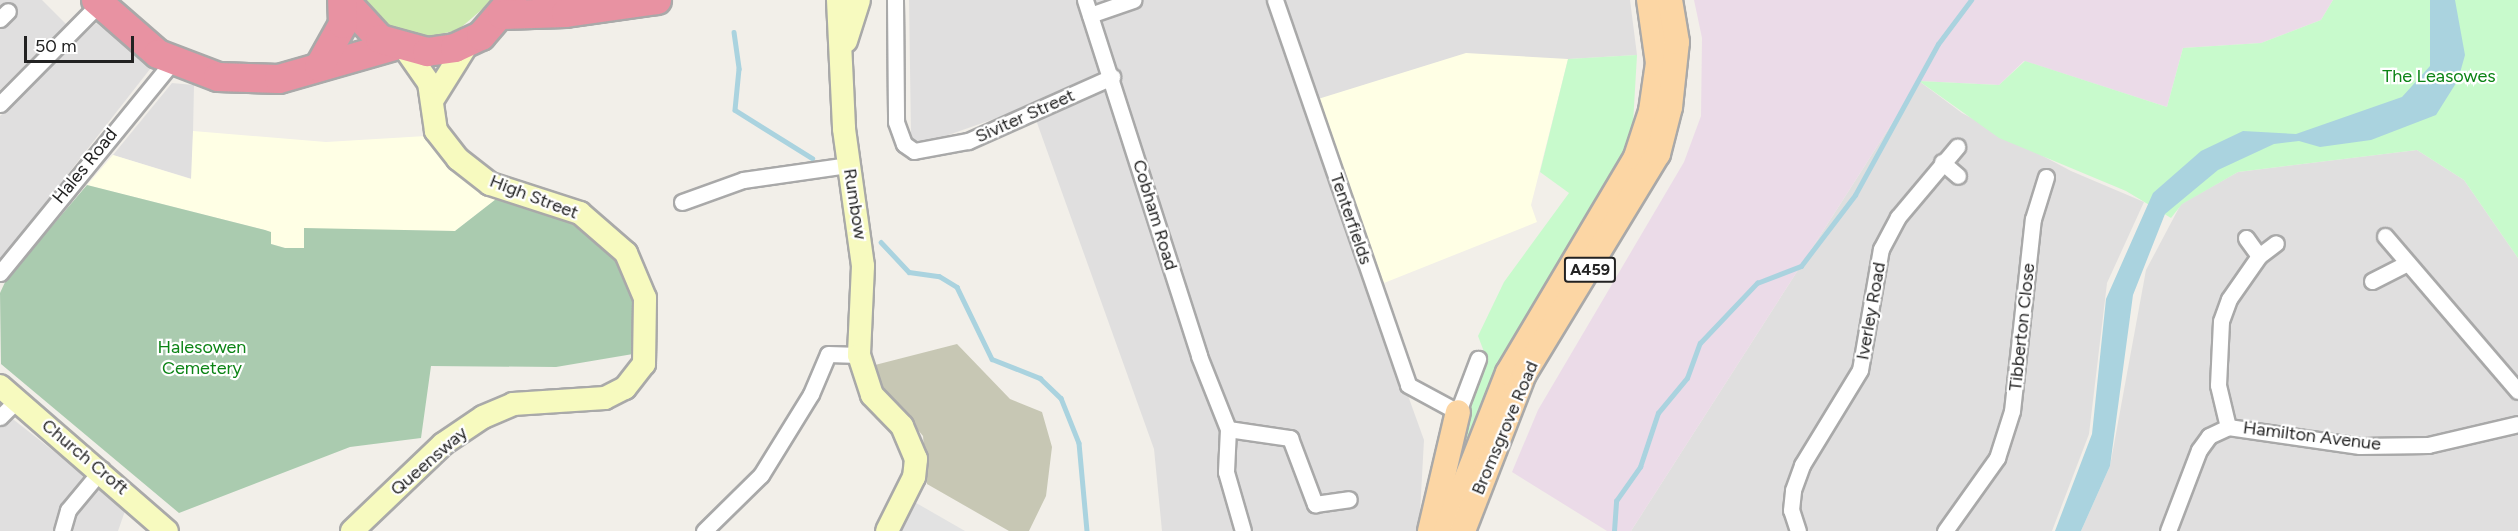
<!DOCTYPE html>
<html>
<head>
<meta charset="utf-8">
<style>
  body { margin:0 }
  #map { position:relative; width:2518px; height:531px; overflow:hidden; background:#f2efe9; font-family:Figtree,sans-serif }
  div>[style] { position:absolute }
  .residential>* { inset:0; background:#e0dfdf }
  .industrial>* { inset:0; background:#ebdbe8 }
  .education>* { inset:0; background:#ffffe5 }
  .construction>* { inset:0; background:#c7c7b4 }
  .grass>* { inset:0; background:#cdebb0 }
  .cemetery>* { inset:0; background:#aacbaf }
  .park>* { inset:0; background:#c8facc }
  .parking>* { inset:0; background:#e2e2e2 }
  .water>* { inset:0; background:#aad3df }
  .stream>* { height:4.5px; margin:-2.25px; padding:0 2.25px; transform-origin:2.25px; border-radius:2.25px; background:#aad3df }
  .roads { filter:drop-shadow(2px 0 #a9a9a9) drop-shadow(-2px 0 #a9a9a9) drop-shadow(0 2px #a9a9a9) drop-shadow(0 -2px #a9a9a9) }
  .street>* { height:15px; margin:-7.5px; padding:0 7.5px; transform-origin:7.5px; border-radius:7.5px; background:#fff }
  .secondary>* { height:22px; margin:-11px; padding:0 11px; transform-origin:11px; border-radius:11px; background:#f7fabf }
  .primary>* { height:24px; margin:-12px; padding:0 12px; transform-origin:12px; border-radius:12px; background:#fcd6a4 }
  .highway>* { height:28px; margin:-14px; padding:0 14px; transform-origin:14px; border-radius:14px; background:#e892a2 }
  span { translate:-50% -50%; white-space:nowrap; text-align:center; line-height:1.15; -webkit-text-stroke:4.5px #fff; paint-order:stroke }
  .shield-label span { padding:2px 4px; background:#fff; border:2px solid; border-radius:4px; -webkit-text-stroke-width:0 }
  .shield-label { font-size:16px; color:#222; font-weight:700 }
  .park-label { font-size:18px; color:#0c8416 }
  .street-label { font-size:18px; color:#222 }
  .scale { position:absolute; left:24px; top:36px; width:110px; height:27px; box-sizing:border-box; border:3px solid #222; border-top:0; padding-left:8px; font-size:18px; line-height:21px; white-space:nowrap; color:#222; -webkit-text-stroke:4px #fff; paint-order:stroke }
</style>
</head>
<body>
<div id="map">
  <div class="residential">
    <i style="clip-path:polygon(0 0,42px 0,66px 24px,0 90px)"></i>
    <i style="clip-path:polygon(909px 0,1630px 0,1637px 55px,1568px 59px,1303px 104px,1424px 440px,1419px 531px,1162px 531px,1154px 449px,1031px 106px,917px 146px,911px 135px)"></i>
    <i style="clip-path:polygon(96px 23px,146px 60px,150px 69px,0 261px,0 116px)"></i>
    <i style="clip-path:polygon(1919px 81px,1962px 113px,2071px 171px,2144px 202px,2107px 283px,2089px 434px,2052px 531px,1631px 531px)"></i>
    <i style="clip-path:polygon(172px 83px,194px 85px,192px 179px,113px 155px)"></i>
    <i style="clip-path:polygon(2417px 150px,2464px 180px,2518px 258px,2518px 531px,2081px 531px,2110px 466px,2146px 270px,2181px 204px,2238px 172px)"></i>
    <i style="clip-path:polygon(0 409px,126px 508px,118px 531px,0 531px)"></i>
  </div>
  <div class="industrial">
    <i style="clip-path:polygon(1694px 0,2333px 0,2321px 20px,2261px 43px,2183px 48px,2167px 107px,2024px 61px,1999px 85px,1919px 81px,1631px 531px,1607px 531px,1512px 472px,1538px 410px,1684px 162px,1701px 116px,1702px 38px)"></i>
  </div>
  <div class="education">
    <i style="clip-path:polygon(1466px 53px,1568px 59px,1531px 205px,1537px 222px,1384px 283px,1318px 99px)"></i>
    <i style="clip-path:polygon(193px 131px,326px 142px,426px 136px,500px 196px,455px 231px,304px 229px,304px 248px,285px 248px,271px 244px,271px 233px,265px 230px,87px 185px,113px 155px,191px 179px)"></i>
  </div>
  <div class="construction">
    <i style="clip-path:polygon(957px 344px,1010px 399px,1042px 412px,1052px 447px,1046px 496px,1029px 531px,1009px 531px,927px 484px,923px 436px,883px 388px,875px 365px)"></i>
  </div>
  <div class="grass">
    <i style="clip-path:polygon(360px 0,493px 0,458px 30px,432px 36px,405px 33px,381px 22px)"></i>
  </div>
  <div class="cemetery">
    <i style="clip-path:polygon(87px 185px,265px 230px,271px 232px,271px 244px,285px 248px,304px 248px,304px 228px,455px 231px,500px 196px,564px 217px,617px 262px,633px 291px,639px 327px,633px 354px,556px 367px,431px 366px,421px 438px,350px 447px,179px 513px,1px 364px,0 293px,6px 280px)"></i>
  </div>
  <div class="park">
    <i style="clip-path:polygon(2333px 0,2518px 0,2518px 258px,2464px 180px,2417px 150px,2238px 172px,2182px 204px,2171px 218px,2126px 191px,1999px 138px,1919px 81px,1999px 85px,2025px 61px,2167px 107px,2183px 48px,2261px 43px,2321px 20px)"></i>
    <i style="clip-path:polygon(1637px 55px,1632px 141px,1520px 331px,1472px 425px,1461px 465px,1462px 432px,1486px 357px,1478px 336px,1504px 282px,1569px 193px,1540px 172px,1568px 59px)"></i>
  </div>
  <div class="parking">
    <i style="clip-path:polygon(911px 500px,965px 531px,894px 531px)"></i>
  </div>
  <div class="water">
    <i style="clip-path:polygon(2430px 0,2455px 0,2465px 55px,2458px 80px,2436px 115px,2371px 140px,2320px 147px,2299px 141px,2274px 144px,2218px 170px,2165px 214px,2133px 295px,2110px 466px,2081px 531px,2055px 531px,2092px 434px,2106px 299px,2153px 193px,2201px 151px,2243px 131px,2296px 134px,2402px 97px,2430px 66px)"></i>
  </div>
  <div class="stream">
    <i style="left:734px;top:32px;width:37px;rotate:82deg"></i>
    <i style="left:739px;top:69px;width:41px;rotate:95.6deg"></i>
    <i style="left:735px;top:110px;width:91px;rotate:31.9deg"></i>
    <i style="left:881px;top:242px;width:41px;rotate:47deg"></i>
    <i style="left:909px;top:272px;width:30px;rotate:8deg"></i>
    <i style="left:939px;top:276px;width:21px;rotate:31deg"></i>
    <i style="left:957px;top:287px;width:80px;rotate:64.1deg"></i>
    <i style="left:992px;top:359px;width:52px;rotate:21.6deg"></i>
    <i style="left:1040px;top:378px;width:29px;rotate:44deg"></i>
    <i style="left:1061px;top:398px;width:48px;rotate:68.2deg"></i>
    <i style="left:1079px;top:443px;width:88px;rotate:84.8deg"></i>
    <i style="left:1614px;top:531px;width:30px;rotate:-86deg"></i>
    <i style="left:1616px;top:501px;width:42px;rotate:-54.8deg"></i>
    <i style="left:1640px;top:467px;width:57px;rotate:-71.6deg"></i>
    <i style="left:1658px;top:413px;width:45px;rotate:-50.4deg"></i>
    <i style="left:1687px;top:378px;width:37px;rotate:-70deg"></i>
    <i style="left:1700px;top:343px;width:83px;rotate:-46.5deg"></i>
    <i style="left:1757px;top:283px;width:47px;rotate:-21.1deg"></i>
    <i style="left:1801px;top:266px;width:89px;rotate:-52.7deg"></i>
    <i style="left:1855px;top:195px;width:172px;rotate:-61.2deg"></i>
    <i style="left:1938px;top:44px;width:55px;rotate:-53.1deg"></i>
  </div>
  <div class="roads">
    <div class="street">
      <i style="left:895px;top:0;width:122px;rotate:89.5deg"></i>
      <i style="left:896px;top:122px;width:23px;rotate:70deg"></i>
      <i style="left:904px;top:144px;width:12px;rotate:35deg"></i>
      <i style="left:914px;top:151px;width:55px;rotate:-10.5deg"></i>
      <i style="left:968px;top:141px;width:158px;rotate:-24deg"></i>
      <i style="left:1085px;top:0;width:374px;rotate:72.2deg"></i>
      <i style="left:1199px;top:356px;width:79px;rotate:68.3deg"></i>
      <i style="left:1275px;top:0;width:407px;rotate:70.9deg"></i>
      <i style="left:1408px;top:385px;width:57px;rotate:28.4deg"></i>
      <i style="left:1458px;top:412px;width:57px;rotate:-69.3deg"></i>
      <i style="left:1090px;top:15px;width:46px;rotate:-19.2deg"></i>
      <i style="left:0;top:19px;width:11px;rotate:-45deg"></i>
      <i style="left:0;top:104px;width:142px;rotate:-45.3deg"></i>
      <i style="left:1942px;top:162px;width:21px;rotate:41deg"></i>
      <i style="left:682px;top:202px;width:65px;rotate:-19.8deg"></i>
      <i style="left:743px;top:180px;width:107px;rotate:-8.1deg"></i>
      <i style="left:2385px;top:236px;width:204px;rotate:49.4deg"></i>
      <i style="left:2246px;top:238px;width:22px;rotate:54deg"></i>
      <i style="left:2259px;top:256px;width:21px;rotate:-37deg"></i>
      <i style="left:0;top:273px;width:272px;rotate:-50.8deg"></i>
      <i style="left:2372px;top:281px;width:37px;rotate:-27deg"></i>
      <i style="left:0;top:417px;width:24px;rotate:-45deg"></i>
      <i style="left:2228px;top:427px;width:43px;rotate:-103.4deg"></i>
      <i style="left:2218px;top:385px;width:64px;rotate:-87.3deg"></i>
      <i style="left:2221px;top:321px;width:23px;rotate:-70deg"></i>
      <i style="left:2229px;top:299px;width:52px;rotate:-55.1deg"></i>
      <i style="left:1228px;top:429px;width:63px;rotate:8.3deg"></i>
      <i style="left:1290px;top:438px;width:71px;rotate:69.3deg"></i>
      <i style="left:1315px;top:504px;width:34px;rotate:-8deg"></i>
      <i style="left:1228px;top:429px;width:43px;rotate:92.7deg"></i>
      <i style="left:1226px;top:472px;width:61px;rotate:73.9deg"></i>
      <i style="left:62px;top:531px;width:22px;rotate:-74deg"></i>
      <i style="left:68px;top:510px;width:53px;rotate:-50.3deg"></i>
      <i style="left:704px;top:531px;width:80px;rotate:-44.5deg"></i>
      <i style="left:761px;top:475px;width:95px;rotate:-58.3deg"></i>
      <i style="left:811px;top:394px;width:43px;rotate:-67deg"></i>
      <i style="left:828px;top:354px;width:31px;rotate:2deg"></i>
      <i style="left:1798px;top:531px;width:22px;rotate:-108deg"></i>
      <i style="left:1791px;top:510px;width:20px;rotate:-84deg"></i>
      <i style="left:1793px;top:490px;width:27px;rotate:-70deg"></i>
      <i style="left:1802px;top:465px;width:111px;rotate:-58.6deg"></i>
      <i style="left:1860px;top:370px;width:123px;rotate:-80.2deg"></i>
      <i style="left:1881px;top:249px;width:36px;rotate:-62deg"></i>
      <i style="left:1898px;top:217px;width:92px;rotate:-49.9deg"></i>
      <i style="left:1945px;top:531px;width:90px;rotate:-54.5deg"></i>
      <i style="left:1997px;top:458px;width:49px;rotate:-72.3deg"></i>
      <i style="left:2012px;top:411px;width:193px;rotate:-83.8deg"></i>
      <i style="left:2033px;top:219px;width:44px;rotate:-72.8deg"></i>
      <i style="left:2168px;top:531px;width:87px;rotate:-69.1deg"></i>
      <i style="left:2199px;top:450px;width:17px;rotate:-54deg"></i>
      <i style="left:2209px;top:436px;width:21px;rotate:-25deg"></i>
      <i style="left:2228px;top:427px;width:133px;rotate:8.2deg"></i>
      <i style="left:2360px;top:446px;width:68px;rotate:-0.8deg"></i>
      <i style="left:2428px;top:445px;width:92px;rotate:-13.1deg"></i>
    </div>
    <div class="secondary">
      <i style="left:838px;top:0;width:129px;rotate:87.3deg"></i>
      <i style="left:844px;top:129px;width:138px;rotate:82.1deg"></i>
      <i style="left:863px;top:266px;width:89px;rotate:92.6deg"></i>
      <i style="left:859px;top:355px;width:42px;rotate:72deg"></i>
      <i style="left:872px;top:395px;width:43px;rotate:45.9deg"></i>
      <i style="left:902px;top:426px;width:36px;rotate:67deg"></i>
      <i style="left:916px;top:459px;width:18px;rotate:96deg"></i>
      <i style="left:914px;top:477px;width:60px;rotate:116.6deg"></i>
      <i style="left:846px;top:41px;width:43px;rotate:-72.4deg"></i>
      <i style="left:433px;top:99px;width:66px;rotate:-58deg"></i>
      <i style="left:0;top:386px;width:221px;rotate:41deg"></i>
      <i style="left:352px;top:531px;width:126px;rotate:-43.7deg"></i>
      <i style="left:443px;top:444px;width:48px;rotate:-34deg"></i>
      <i style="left:483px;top:417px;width:33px;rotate:-23deg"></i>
      <i style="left:513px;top:404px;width:92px;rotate:-3.7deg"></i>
      <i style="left:605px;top:398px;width:22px;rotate:-27deg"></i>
      <i style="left:625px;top:388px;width:31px;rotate:-52deg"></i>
      <i style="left:644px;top:364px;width:66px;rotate:-89.1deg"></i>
      <i style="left:645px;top:298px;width:49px;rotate:-112.9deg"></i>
      <i style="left:626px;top:253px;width:61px;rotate:-139deg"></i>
      <i style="left:580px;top:213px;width:95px;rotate:-162.1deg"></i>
      <i style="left:490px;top:184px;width:41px;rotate:-142deg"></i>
      <i style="left:458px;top:159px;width:36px;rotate:-128deg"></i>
      <i style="left:436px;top:131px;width:49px;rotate:-98.3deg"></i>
      <i style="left:429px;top:83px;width:40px;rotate:-124.9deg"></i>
    </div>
    <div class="primary">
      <i style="left:1430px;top:531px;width:122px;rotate:-76.8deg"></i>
      <i style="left:1446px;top:531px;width:170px;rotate:-68.6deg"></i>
      <i style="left:1508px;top:373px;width:251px;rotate:-59.3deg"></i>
      <i style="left:1636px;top:157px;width:48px;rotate:-71.9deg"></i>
      <i style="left:1651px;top:111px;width:49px;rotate:-81.7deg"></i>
      <i style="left:1658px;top:63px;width:64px;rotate:-98.1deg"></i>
      <i style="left:1463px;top:531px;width:168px;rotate:-68.8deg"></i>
      <i style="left:1524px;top:374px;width:258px;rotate:-58.7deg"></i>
      <i style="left:1658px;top:154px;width:49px;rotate:-75.7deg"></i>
      <i style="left:1670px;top:107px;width:65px;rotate:-83.9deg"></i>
      <i style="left:1677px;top:42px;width:43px;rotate:-99.5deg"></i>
    </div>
    <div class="highway">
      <i style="left:96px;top:0;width:82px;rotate:41.1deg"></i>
      <i style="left:158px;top:54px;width:64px;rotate:21deg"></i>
      <i style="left:218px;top:77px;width:61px;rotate:1.9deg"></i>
      <i style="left:279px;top:79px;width:120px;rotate:-16deg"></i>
      <i style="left:344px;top:0;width:53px;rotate:47.3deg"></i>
      <i style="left:380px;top:39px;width:49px;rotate:15.5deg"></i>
      <i style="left:427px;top:52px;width:28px;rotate:-8deg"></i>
      <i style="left:455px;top:48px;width:29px;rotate:-25deg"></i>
      <i style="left:481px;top:36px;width:48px;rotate:-49.3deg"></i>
      <i style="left:502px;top:15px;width:64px;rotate:-1.8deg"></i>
      <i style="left:566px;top:13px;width:92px;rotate:-8.1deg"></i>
      <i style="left:319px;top:67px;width:49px;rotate:-60.8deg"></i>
      <i style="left:343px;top:24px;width:24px;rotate:-92deg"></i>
    </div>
  </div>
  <div class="shield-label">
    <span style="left:1590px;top:270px">A459</span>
  </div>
  <div class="park-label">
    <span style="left:2439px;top:76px">The Leasowes</span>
    <span style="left:202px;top:358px">Halesowen<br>Cemetery</span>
  </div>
  <div class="street-label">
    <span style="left:1025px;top:116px;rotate:-24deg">Siviter Street</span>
    <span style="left:85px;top:166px;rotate:-51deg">Hales Road</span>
    <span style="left:534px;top:197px;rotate:21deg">High Street</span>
    <span style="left:855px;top:204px;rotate:81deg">Rumbow</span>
    <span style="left:1155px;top:215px;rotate:73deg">Cobham Road</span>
    <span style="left:1351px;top:219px;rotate:71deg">Tenterfields</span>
    <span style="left:1871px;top:311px;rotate:-80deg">Iverley Road</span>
    <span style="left:2022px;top:327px;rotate:-84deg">Tibberton Close</span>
    <span style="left:1505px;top:428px;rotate:-67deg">Bromsgrove Road</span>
    <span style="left:2312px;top:436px;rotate:7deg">Hamilton Avenue</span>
    <span style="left:85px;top:457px;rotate:40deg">Church Croft</span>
    <span style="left:429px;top:461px;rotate:-41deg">Queensway</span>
  </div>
  <div class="scale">50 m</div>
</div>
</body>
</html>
